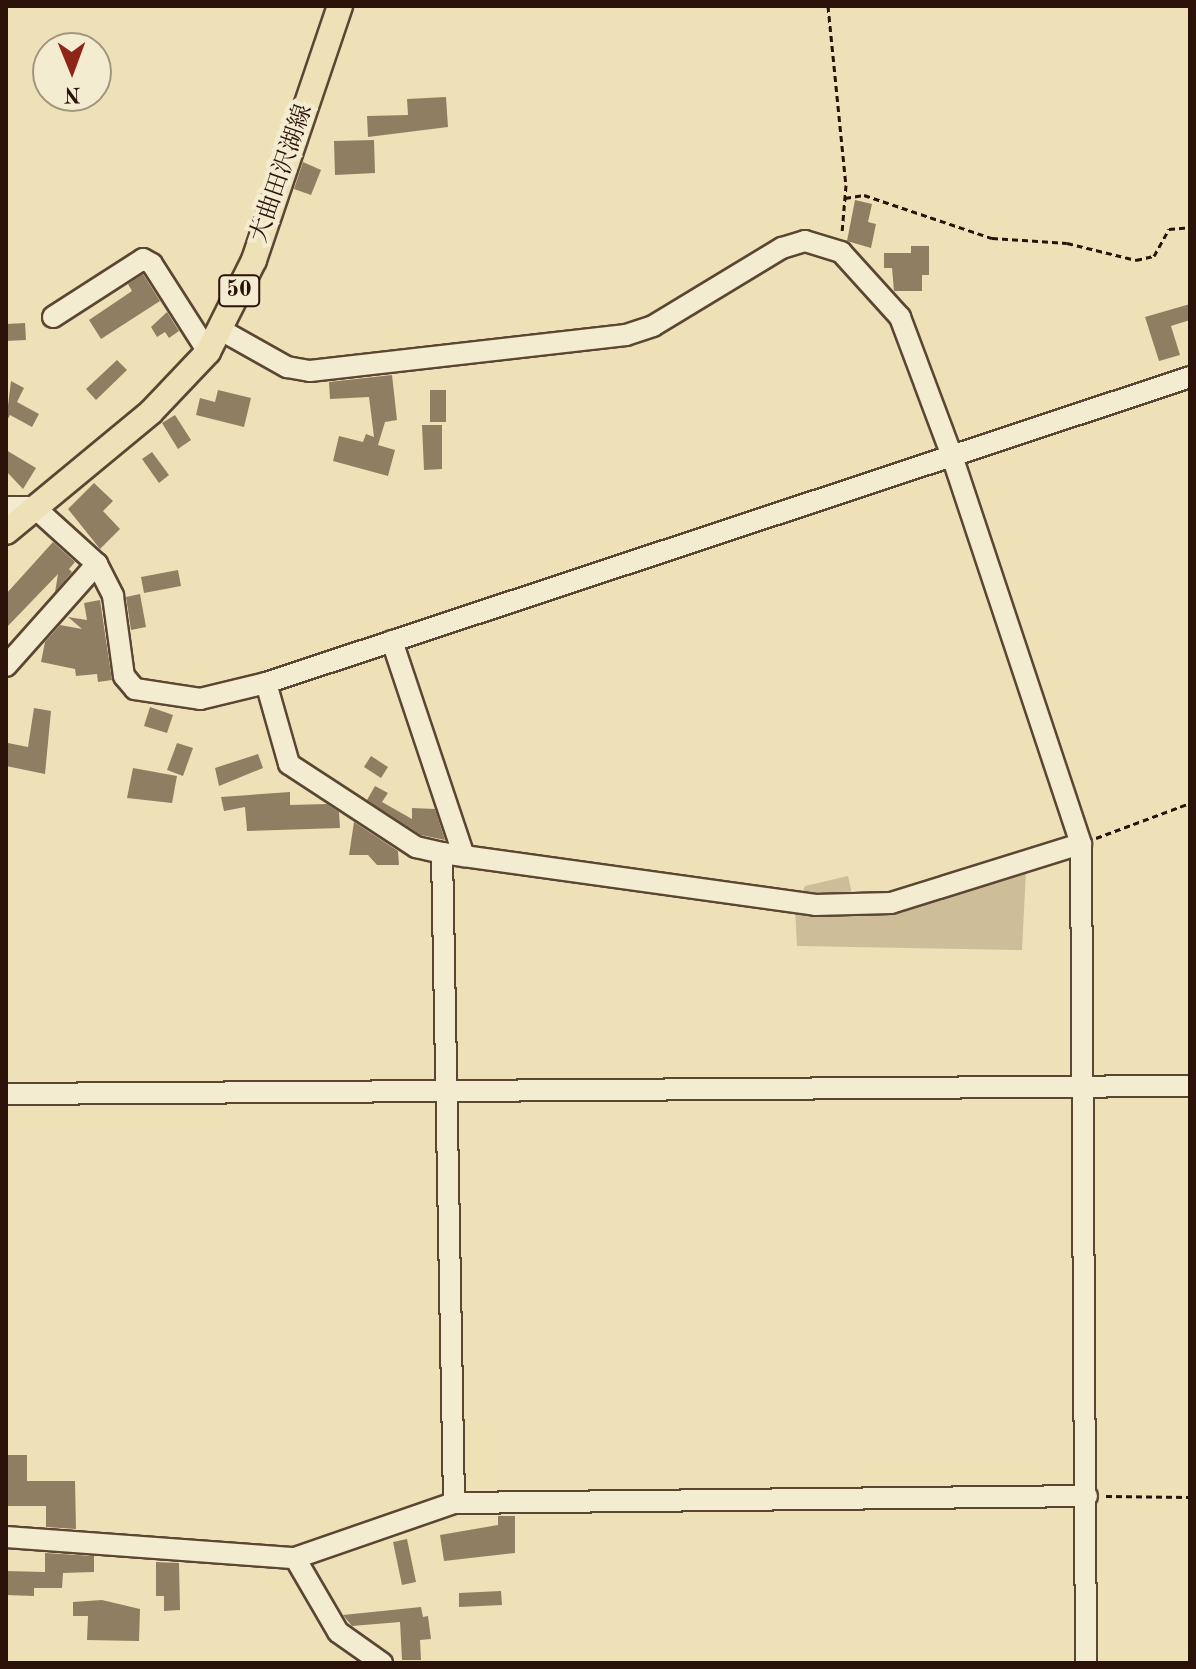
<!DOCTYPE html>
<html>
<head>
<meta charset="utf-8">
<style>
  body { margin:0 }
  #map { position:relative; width:1196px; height:1669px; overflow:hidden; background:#eee1b7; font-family:"Old Standard TT","Noto Serif JP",serif }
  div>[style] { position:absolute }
  .green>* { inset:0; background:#cdbe99 }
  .building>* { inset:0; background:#907e63 }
  .path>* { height:3px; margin-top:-1.5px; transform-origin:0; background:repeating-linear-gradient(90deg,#2a1208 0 6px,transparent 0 10px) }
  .roads { filter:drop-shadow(2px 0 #5b4634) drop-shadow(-2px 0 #5b4634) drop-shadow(0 2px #5b4634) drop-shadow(0 -2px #5b4634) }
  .minor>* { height:20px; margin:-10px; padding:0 10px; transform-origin:10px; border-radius:10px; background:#f4ecd0 }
  .major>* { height:24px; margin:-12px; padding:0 12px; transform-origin:12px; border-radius:12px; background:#eee1b7 }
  span { translate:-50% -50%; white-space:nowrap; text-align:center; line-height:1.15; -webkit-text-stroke:8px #f4ecd0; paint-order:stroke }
  .shield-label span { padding:2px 6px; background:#f4ecd0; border:2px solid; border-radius:6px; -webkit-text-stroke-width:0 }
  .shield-label { font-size:22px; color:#2a1208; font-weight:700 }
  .street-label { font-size:24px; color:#2a1208 }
  .frame { position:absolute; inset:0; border:8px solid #2a1208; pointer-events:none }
  .north { position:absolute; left:32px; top:32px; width:80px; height:80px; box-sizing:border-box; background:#f4ecd0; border:2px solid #a39580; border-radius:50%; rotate:179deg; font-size:22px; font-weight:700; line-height:32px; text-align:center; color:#2a1208 }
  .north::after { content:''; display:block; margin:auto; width:28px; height:36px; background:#8f2418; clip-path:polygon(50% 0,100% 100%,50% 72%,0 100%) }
</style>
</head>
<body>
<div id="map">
  <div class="green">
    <i style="clip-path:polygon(1026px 871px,1022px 950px,797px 946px,795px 908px,805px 886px,848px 876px,853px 898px,886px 897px)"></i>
  </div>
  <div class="building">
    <i style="clip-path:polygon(446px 97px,448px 127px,368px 137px,367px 116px,408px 115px,407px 99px)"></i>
    <i style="clip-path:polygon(374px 140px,375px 173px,335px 175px,334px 141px)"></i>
    <i style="clip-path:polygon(303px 162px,321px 170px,311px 195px,294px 189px)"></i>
    <i style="clip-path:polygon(855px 200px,872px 204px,868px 222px,876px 224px,871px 248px,847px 241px)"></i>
    <i style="clip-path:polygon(911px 246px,929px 246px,929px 275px,922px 275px,922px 291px,894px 291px,892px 268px,884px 268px,884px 253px,911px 253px)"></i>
    <i style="clip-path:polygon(143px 274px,160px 301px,101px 339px,89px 320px,132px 291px,128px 284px)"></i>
    <i style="clip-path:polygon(1190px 304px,1190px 320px,1171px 326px,1180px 355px,1159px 361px,1145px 317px)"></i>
    <i style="clip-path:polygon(167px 312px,179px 331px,169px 338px,165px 332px,157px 337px,151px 327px)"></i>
    <i style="clip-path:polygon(25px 323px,26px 340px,6px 341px,6px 324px)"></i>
    <i style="clip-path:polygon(117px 360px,127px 370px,96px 400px,86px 389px)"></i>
    <i style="clip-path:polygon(392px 375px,397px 420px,385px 422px,378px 445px,395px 450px,388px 476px,333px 461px,339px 436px,363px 442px,366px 434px,374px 437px,369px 397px,330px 399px,329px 382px)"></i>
    <i style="clip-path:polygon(11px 381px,24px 388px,17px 402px,39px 414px,32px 427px,10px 415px,6px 422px)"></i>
    <i style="clip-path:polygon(218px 390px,251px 398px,244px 427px,196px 415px,200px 398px,215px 402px)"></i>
    <i style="clip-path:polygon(430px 390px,446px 390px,446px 422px,430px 422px)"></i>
    <i style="clip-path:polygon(175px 415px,191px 440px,178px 449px,162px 423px)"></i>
    <i style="clip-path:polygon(422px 425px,442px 425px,442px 469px,424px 470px)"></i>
    <i style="clip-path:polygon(6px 450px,36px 468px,23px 489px,6px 471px)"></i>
    <i style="clip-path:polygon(152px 452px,169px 475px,159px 483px,142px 459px)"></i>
    <i style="clip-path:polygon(94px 483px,113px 501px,103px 511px,120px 529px,100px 549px,68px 509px)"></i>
    <i style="clip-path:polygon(53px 542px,75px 562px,69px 569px,72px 572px,55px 592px,58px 574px,6px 628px,6px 594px)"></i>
    <i style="clip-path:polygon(178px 570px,181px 586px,144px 593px,141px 577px)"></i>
    <i style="clip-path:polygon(140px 594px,146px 627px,131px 630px,126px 597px)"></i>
    <i style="clip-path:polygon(100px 600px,112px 680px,98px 682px,97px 674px,76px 676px,75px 669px,41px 662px,45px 642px,60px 625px,82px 629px,68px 617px,87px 620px,84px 603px)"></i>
    <i style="clip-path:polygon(150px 707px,173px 715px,167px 733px,144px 726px)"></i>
    <i style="clip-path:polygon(34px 708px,51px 711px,45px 774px,6px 766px,8px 743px,28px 747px)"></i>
    <i style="clip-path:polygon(177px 743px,193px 748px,183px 776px,167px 770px)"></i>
    <i style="clip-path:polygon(258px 754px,263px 768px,219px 786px,215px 768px)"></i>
    <i style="clip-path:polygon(371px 756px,388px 767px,381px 778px,364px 767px)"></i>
    <i style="clip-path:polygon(133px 768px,177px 776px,172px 803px,127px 798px)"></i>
    <i style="clip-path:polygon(375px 786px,388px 793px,382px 802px,412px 819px,412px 808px,435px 809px,445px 840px,421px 835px,367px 800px)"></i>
    <i style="clip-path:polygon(290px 792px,290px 805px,327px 804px,339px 812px,340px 828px,247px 831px,245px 807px,224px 811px,221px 797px)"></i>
    <i style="clip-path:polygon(354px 822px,398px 851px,399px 865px,377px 865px,368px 855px,349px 855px)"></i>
    <i style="clip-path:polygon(7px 1455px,27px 1455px,27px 1481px,75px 1481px,76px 1529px,46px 1527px,46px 1506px,6px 1506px)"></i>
    <i style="clip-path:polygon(498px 1516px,515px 1516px,515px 1553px,444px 1561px,440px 1535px,498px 1525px)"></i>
    <i style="clip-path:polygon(407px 1539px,416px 1582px,402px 1585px,393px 1542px)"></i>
    <i style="clip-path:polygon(45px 1553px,94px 1556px,94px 1572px,63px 1573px,62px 1588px,34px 1588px,34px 1596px,6px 1595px,6px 1571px,45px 1572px)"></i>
    <i style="clip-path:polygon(156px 1562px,179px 1563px,180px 1610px,164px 1611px,164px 1596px,156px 1596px)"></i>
    <i style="clip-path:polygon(501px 1591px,502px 1605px,459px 1607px,459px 1593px)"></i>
    <i style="clip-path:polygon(102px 1600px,140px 1609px,139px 1641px,87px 1640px,88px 1616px,73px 1616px,73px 1602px)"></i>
    <i style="clip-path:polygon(421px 1607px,423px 1617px,428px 1616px,431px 1639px,420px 1640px,421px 1660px,402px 1660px,400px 1622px,352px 1626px,343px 1615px)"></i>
  </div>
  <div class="path">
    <i style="left:828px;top:6px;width:180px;rotate:84.3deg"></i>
    <i style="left:846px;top:185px;width:48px;rotate:94.8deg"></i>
    <i style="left:845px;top:198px;width:19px;rotate:-9deg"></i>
    <i style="left:864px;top:195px;width:135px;rotate:18.6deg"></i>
    <i style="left:992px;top:238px;width:75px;rotate:3.8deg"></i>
    <i style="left:1067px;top:243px;width:71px;rotate:13.8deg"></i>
    <i style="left:1136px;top:260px;width:18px;rotate:-13deg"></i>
    <i style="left:1154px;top:256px;width:31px;rotate:-61deg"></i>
    <i style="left:1169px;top:229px;width:21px;rotate:-5deg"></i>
    <i style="left:1096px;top:838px;width:100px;rotate:-20.4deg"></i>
    <i style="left:1106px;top:1496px;width:84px;rotate:0.7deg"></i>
  </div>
  <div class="roads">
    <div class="minor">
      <i style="left:53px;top:317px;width:107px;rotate:-32.8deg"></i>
      <i style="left:143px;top:259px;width:10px;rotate:29deg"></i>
      <i style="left:152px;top:264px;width:104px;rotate:57.5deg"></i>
      <i style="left:221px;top:330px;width:76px;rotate:29.3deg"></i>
      <i style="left:287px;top:367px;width:23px;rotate:10deg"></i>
      <i style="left:310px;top:371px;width:318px;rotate:-6.5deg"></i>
      <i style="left:626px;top:335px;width:28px;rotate:-18deg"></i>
      <i style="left:653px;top:326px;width:151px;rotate:-31.2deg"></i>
      <i style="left:782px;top:248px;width:24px;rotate:-17deg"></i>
      <i style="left:805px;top:241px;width:38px;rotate:17deg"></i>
      <i style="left:841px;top:252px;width:88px;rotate:47.8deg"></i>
      <i style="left:900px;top:317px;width:148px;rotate:69.5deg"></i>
      <i style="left:952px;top:456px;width:409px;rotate:71.6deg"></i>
      <i style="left:1081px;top:844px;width:819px;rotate:89.65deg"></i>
      <i style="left:6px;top:507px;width:28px"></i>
      <i style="left:34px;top:507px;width:85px;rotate:42.1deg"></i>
      <i style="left:97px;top:564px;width:36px;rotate:63deg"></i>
      <i style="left:113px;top:596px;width:81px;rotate:82.2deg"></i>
      <i style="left:124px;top:676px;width:17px;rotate:50deg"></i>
      <i style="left:135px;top:689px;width:66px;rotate:8.7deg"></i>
      <i style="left:200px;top:699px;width:68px;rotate:-13.6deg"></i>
      <i style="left:266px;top:683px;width:973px;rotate:-18.32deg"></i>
      <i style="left:392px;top:641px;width:227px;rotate:71.5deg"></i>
      <i style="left:6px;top:666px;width:137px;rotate:-48.3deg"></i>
      <i style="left:266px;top:683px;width:84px;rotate:74.1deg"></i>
      <i style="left:289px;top:764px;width:152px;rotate:33.2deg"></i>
      <i style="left:416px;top:847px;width:27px;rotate:13deg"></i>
      <i style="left:442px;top:853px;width:377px;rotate:7.9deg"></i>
      <i style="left:815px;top:905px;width:76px;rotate:-1.5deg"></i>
      <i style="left:891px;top:903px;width:199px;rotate:-17.3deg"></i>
      <i style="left:442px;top:853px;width:650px;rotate:88.94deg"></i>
      <i style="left:6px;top:1094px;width:1184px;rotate:-0.39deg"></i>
      <i style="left:6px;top:1537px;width:290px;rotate:4.2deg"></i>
      <i style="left:295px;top:1558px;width:168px;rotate:-19.1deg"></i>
      <i style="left:454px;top:1503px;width:633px;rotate:-0.63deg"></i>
      <i style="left:295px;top:1558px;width:86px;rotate:59.8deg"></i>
      <i style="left:338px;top:1632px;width:54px;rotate:35.2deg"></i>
    </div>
    <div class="major">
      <i style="left:6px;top:532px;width:188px;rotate:-39.6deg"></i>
      <i style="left:151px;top:412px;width:83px;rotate:-46.5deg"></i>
      <i style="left:208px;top:352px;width:103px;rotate:-63.4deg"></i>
      <i style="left:254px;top:260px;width:268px;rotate:-71.3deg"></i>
    </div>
  </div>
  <div class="shield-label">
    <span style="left:239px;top:291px">50</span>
  </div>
  <div class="street-label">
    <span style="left:283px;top:174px;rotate:-71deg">大曲田沢湖線</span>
  </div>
  <div class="frame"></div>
  <div class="north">N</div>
</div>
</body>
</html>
